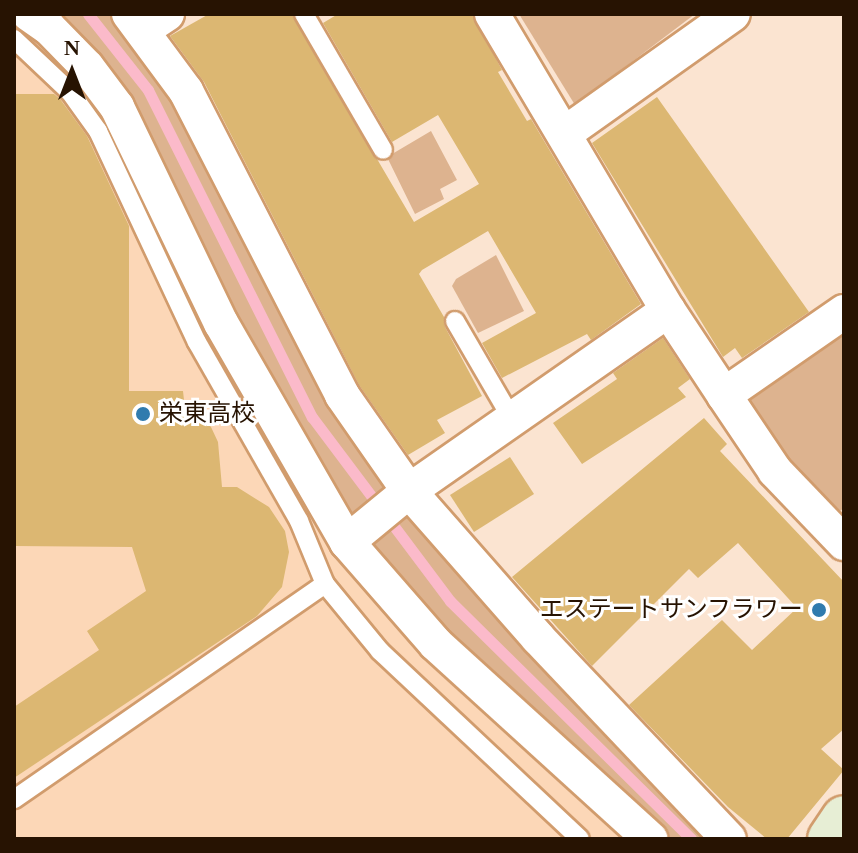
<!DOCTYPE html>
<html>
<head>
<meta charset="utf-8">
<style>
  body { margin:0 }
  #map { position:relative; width:858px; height:853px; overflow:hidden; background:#fbe4d1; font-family:"Times New Roman","Noto Sans JP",serif }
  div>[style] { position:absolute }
  .built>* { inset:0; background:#fcd7b7 }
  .green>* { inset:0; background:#ddb38f }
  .stream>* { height:11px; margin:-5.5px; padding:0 5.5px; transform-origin:5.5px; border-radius:5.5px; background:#fbbaca }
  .building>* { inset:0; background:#dcb772 }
  .roads { filter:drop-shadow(2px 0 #d19c6d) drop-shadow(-2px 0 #d19c6d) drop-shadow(0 2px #d19c6d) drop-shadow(0 -2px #d19c6d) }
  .lane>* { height:18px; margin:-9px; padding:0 9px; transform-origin:9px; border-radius:9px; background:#fff }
  .street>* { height:34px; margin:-17px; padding:0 17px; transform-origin:17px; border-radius:17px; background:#fff }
  .secondary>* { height:44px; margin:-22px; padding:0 22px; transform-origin:22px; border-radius:22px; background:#e7eed5 }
  .dots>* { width:22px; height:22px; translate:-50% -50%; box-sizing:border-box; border:4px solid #fff; border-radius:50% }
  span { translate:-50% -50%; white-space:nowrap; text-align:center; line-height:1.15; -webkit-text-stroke:6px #fff; paint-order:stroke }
  .poi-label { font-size:24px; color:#271302 }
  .left { translate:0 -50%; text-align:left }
  .right { translate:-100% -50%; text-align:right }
  .frame { position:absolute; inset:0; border:16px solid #271302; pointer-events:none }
  .north { position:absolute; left:32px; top:32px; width:80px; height:80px; -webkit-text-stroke:6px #fff; paint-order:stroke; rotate:0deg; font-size:22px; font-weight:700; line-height:32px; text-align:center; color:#271302 }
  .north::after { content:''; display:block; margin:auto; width:28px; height:36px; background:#271302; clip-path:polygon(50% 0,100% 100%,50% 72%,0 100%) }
</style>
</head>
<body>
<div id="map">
  <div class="built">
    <i style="clip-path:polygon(14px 14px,29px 14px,643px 839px,14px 839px)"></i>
  </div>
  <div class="green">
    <i style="clip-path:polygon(29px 14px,128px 14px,342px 395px,729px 839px,649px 839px,347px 542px,117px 107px)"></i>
    <i style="clip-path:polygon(519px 14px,695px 14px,575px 105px)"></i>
    <i style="clip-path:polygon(431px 131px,457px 180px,440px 189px,444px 199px,415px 214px,387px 157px)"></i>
    <i style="clip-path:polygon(496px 255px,524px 311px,478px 333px,452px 286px,456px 279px)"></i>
    <i style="clip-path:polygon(844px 330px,844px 508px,840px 511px,773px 442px,747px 399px)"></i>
  </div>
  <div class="stream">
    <i style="left:88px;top:14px;width:97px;rotate:51.7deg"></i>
    <i style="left:148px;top:90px;width:366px;rotate:63.4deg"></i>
    <i style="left:312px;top:417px;width:230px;rotate:53.1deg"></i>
    <i style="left:450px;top:601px;width:339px;rotate:44.6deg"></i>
  </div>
  <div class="building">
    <i style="clip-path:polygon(209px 14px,292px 14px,414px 222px,479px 184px,438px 115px,392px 142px,323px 23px,338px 14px,472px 14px,502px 70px,498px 72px,527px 121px,531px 119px,641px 304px,591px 340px,587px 334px,502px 378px,482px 343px,536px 313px,488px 231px,422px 270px,419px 274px,444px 317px,445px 327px,482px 396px,437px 420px,445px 433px,408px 455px,359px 385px,204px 82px,170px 36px)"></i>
    <i style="clip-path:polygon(14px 94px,54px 94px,60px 99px,87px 136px,129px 226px,129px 391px,183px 391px,184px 400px,211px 427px,218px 442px,222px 487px,237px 487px,269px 507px,285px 531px,289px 552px,282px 587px,257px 616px,14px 778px,14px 707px,99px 650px,87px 631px,146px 591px,132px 547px,14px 546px)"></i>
    <i style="clip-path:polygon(657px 97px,809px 312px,742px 358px,735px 348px,723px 357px,592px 143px)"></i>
    <i style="clip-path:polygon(663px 338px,690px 379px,678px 388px,686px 397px,582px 464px,553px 423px,617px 379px,613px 373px)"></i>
    <i style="clip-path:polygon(704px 418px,727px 444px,720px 451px,844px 582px,844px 729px,821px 749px,844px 770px,787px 839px,767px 839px,728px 807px,629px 705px,722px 620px,752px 650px,797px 608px,738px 543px,698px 578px,689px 569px,592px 666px,512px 577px)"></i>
    <i style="clip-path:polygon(510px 457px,534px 494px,474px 532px,450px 495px)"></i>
  </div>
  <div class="roads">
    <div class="lane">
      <i style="left:304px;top:14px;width:157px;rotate:59.8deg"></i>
      <i style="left:14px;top:39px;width:77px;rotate:43.4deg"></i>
      <i style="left:70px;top:92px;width:48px;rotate:54.3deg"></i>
      <i style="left:98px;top:131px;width:233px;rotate:64.9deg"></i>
      <i style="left:197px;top:342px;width:206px;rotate:60.3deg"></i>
      <i style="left:299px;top:521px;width:68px;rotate:67.6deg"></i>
      <i style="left:325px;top:584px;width:378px;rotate:145.3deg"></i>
      <i style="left:455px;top:321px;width:113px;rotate:59.8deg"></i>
      <i style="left:325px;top:584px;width:87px;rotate:50.6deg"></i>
      <i style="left:380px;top:651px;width:274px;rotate:43.2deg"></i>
    </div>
    <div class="street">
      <i style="left:29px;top:14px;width:24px;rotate:35deg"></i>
      <i style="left:49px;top:28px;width:54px;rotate:45.7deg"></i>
      <i style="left:87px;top:67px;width:50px;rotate:53.1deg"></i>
      <i style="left:117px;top:107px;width:240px;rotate:64.3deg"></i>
      <i style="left:221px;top:323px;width:253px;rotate:60.1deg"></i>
      <i style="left:347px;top:542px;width:135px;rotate:48.9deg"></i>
      <i style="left:436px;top:644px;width:290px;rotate:42.3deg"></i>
      <i style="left:129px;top:14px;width:96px;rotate:53.5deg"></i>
      <i style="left:186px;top:91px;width:342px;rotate:62.8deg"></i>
      <i style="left:342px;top:395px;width:117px;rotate:55.1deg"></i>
      <i style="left:409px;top:491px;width:196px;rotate:48.7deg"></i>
      <i style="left:538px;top:638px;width:277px;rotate:46.5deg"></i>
      <i style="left:492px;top:14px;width:344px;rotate:59.3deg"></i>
      <i style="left:668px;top:310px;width:102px;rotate:56.6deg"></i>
      <i style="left:724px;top:395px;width:92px;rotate:56.1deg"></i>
      <i style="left:775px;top:471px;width:100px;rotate:46.2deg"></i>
      <i style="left:143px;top:30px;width:29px;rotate:-34deg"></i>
      <i style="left:564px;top:134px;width:207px;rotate:-35.4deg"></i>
      <i style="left:724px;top:395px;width:146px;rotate:-34.7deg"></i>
      <i style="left:347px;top:542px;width:80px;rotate:-39.4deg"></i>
      <i style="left:409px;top:491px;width:316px;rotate:-34.9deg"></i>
    </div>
    <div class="secondary">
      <i style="left:830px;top:839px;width:25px;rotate:-56deg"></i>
    </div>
  </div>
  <div class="dots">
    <i style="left:143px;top:414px;background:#307bae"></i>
    <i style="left:819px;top:610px;background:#307bae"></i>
  </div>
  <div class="poi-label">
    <span class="left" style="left:159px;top:414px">栄東高校</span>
    <span class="right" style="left:803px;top:610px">エステートサンフラワー</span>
  </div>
  <div class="frame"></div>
  <div class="north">N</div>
</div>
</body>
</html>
